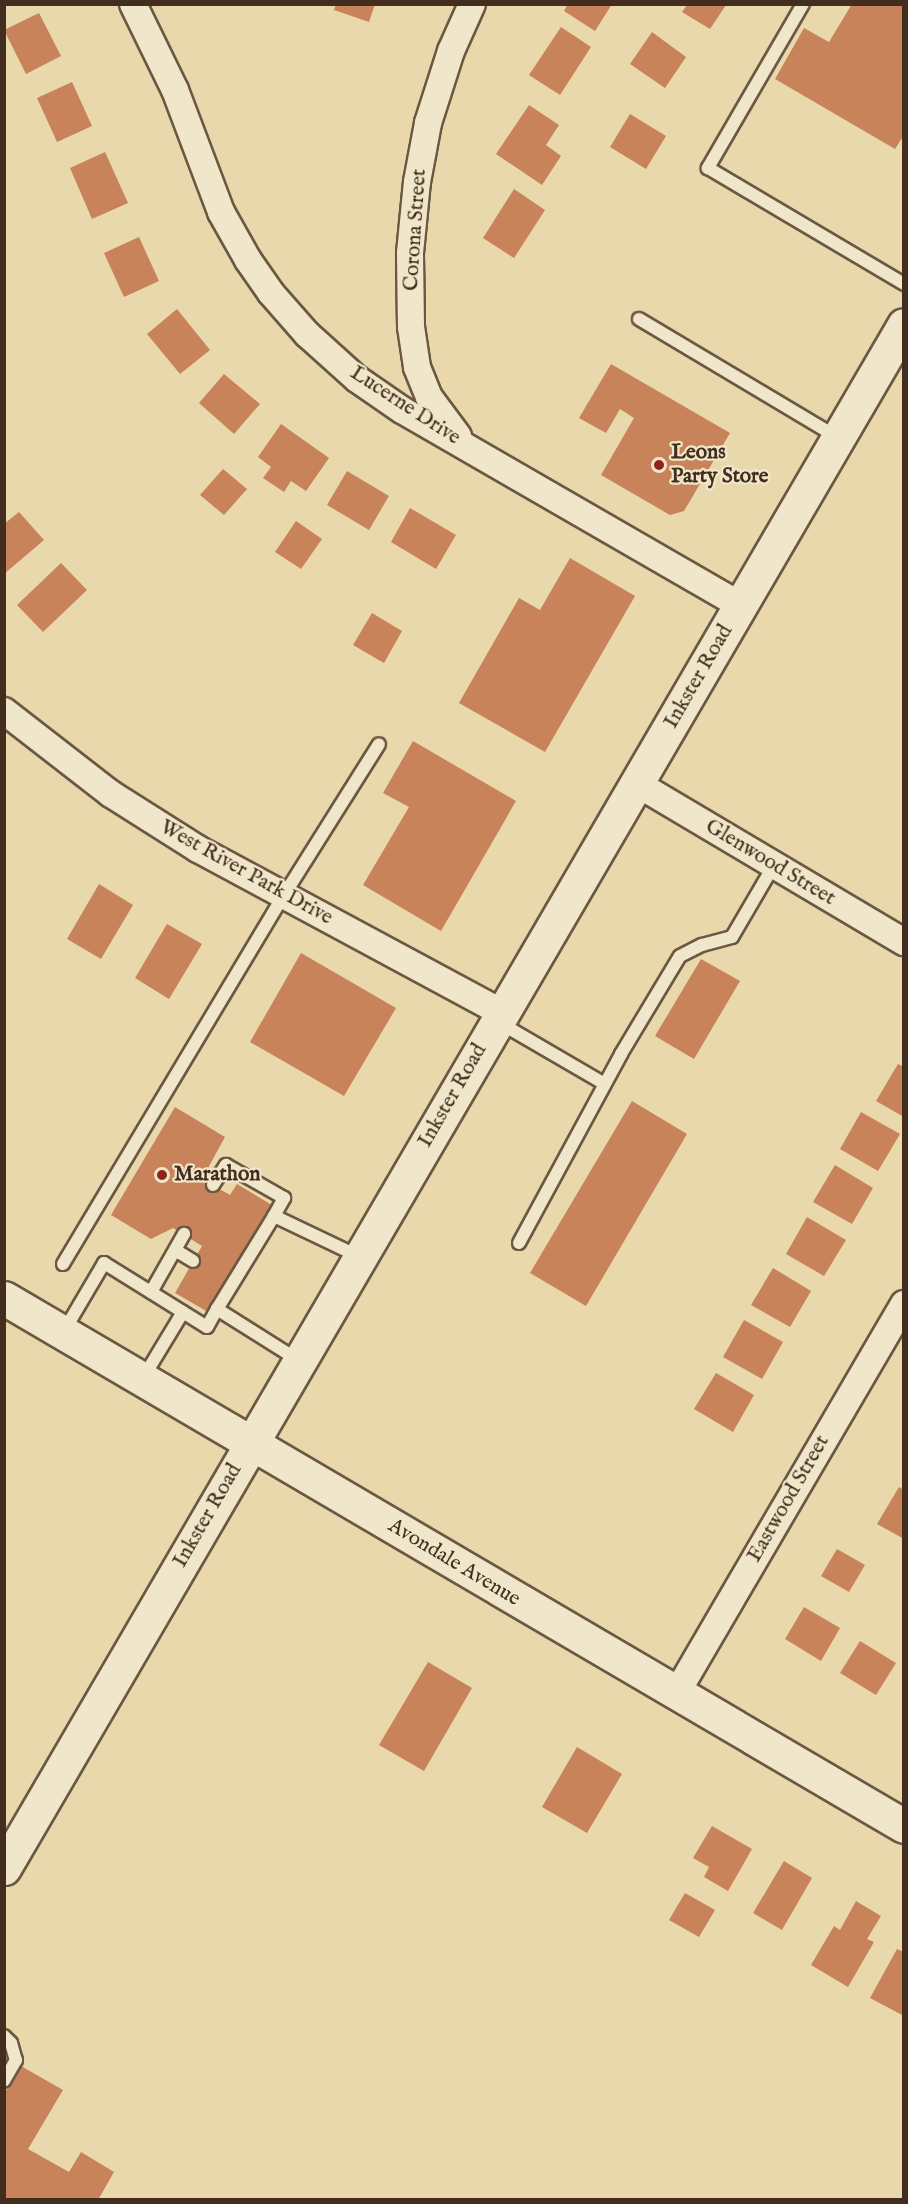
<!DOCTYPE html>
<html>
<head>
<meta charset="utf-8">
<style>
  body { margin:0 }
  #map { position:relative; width:908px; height:2204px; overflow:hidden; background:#e8d8ac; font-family:"IM FELL English",serif }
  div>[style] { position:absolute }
  .building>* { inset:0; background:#c8835a }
  .roads { filter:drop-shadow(2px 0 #6c5842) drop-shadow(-2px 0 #6c5842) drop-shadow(0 2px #6c5842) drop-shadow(0 -2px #6c5842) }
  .lane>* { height:12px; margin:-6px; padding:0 6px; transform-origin:6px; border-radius:6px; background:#f0e6c9 }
  .street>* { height:26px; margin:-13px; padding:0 13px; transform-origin:13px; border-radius:13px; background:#f0e6c9 }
  .secondary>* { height:33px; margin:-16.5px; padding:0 16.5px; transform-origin:16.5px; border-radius:16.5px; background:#f0e6c9 }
  .dots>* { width:16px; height:16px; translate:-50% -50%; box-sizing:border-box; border:3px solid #f0e6c9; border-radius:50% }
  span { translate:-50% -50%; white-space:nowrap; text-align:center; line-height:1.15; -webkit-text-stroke:4.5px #f0e6c9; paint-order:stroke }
  .street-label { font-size:21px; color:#432d1e }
  .poi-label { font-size:21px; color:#432d1e; font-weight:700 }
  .left { translate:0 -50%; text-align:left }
  .frame { position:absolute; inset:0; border:6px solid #432d1e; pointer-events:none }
</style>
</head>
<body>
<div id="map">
  <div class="building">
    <i style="clip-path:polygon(336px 4px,375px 4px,369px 22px,334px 10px)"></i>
    <i style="clip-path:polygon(568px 4px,612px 4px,595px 31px,564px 11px)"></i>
    <i style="clip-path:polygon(852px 4px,904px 4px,904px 135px,895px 149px,775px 79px,804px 28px,829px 42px)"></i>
    <i style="clip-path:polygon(687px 5px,726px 5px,710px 29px,682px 12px)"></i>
    <i style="clip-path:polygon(39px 13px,61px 56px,26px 74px,4px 30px)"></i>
    <i style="clip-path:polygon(561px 27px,591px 47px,560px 95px,529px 75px)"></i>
    <i style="clip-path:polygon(652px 32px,686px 57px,665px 88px,630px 64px)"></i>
    <i style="clip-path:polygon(72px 82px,92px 126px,57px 142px,37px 98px)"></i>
    <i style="clip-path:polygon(529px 105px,559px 125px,546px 145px,561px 156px,542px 185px,496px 154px)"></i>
    <i style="clip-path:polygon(630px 114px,666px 136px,646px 169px,610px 147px)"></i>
    <i style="clip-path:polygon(105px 152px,128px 203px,92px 219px,70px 168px)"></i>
    <i style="clip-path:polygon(514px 189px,545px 210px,514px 258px,483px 238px)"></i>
    <i style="clip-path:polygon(139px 237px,159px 281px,124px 297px,104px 253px)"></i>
    <i style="clip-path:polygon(177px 309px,210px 350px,180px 374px,147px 334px)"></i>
    <i style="clip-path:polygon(611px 364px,730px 433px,684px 511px,670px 515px,601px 475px,634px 418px,620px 409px,606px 433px,579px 418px)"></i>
    <i style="clip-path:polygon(224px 374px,260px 404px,234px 434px,199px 403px)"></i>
    <i style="clip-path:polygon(281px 424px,329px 458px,306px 491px,291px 481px,284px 492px,263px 478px,271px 467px,258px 457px)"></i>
    <i style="clip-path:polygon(223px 469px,247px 489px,224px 515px,200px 495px)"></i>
    <i style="clip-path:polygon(347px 471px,389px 496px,369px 530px,327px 505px)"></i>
    <i style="clip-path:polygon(410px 508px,456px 535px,436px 569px,391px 542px)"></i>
    <i style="clip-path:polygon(19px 512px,44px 540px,4px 574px,4px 524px)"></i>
    <i style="clip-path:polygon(296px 521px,322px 539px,301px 569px,275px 552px)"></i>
    <i style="clip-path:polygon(570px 558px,635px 596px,545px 752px,459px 703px,519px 598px,540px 610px)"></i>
    <i style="clip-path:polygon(61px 563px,87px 590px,43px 632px,17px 605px)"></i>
    <i style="clip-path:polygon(372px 613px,402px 631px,384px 663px,353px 645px)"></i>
    <i style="clip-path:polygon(413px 741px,516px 801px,441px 931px,363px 885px,409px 807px,383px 793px)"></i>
    <i style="clip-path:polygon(99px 884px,133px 905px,101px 959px,67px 939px)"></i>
    <i style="clip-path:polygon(167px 924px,202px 944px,169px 999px,135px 978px)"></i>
    <i style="clip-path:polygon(301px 953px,396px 1008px,344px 1096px,250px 1042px)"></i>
    <i style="clip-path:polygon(701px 959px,740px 981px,694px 1059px,655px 1036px)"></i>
    <i style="clip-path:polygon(898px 1064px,904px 1067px,904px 1117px,876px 1101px)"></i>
    <i style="clip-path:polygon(632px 1101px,687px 1134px,586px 1306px,530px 1273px)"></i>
    <i style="clip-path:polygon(175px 1107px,225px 1137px,202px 1179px,230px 1195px,237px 1184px,272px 1205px,208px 1312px,175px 1293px,202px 1246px,173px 1228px,151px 1239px,111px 1215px)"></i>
    <i style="clip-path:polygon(861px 1112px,900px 1134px,878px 1171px,840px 1149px)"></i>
    <i style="clip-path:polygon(835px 1165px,873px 1188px,852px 1224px,813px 1202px)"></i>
    <i style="clip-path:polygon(807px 1217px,846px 1240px,824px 1276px,786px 1254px)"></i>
    <i style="clip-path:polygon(773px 1268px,811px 1291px,790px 1327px,751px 1305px)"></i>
    <i style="clip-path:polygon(744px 1320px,783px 1342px,762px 1379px,723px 1357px)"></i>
    <i style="clip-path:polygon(716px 1373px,754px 1395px,733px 1432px,694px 1409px)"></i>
    <i style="clip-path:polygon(899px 1487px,904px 1490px,904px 1539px,877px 1524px)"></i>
    <i style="clip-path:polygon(837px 1549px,865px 1565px,849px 1592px,821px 1576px)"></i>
    <i style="clip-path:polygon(804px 1607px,840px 1628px,821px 1661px,785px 1639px)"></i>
    <i style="clip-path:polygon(860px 1641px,896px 1663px,876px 1695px,840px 1673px)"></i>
    <i style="clip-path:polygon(428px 1662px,472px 1688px,424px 1771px,379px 1745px)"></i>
    <i style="clip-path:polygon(577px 1747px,622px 1774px,587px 1833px,542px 1807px)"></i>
    <i style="clip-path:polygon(712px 1826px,752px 1849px,728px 1891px,704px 1877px,709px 1867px,693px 1858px)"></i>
    <i style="clip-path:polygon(784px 1861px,812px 1878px,782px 1930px,753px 1913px)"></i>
    <i style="clip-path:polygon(685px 1893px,715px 1910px,699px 1937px,669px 1920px)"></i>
    <i style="clip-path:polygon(856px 1901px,881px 1916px,867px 1939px,874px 1942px,848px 1987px,811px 1965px,834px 1926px,840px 1930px)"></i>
    <i style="clip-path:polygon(897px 1949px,904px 1952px,904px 2016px,870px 1998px)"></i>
    <i style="clip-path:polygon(21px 2066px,63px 2090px,28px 2149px,69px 2172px,81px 2152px,114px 2172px,98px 2200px,4px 2200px,4px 2094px)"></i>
  </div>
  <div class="roads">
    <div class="lane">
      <i style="left:803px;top:4px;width:190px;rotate:120.1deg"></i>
      <i style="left:708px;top:168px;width:228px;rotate:30.6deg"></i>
      <i style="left:639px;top:319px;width:230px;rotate:30.8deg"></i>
      <i style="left:500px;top:1023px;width:121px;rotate:30.2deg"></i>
      <i style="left:213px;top:1185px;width:24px;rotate:-57deg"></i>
      <i style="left:226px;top:1165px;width:67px;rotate:29.6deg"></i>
      <i style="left:284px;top:1198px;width:21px;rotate:119deg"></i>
      <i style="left:519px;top:1243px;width:215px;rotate:-61.6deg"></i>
      <i style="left:621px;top:1054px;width:114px;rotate:-59deg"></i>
      <i style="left:680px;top:956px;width:25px;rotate:-27deg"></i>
      <i style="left:702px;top:945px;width:31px;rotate:-15deg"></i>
      <i style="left:732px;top:937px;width:83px;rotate:-59.7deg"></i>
      <i style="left:175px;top:1250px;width:21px;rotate:31deg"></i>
      <i style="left:63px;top:1264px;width:430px;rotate:-59.1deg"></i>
      <i style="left:284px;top:895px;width:178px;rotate:-57.8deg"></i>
      <i style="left:151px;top:1292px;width:67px;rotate:-60.4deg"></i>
      <i style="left:64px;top:1331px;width:79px;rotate:-59.5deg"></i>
      <i style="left:104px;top:1263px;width:121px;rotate:31.9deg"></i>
      <i style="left:207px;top:1327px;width:21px;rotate:-61deg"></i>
      <i style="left:298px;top:1360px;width:96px;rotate:-147.8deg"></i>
      <i style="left:217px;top:1309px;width:109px;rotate:-58.5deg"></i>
      <i style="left:274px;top:1216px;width:93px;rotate:25.5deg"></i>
      <i style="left:143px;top:1378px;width:77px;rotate:-58.8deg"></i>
      <i style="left:4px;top:2036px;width:10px;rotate:45deg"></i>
      <i style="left:11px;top:2043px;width:18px;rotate:74deg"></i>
      <i style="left:16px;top:2060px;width:24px;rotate:120deg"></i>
    </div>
    <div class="street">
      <i style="left:133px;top:4px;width:96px;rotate:64deg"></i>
      <i style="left:175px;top:90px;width:130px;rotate:69.3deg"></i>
      <i style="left:221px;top:212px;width:55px;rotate:60.6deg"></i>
      <i style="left:248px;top:260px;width:40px;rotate:55.1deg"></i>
      <i style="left:271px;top:293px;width:55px;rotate:48.7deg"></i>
      <i style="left:307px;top:334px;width:67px;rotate:42deg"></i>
      <i style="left:357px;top:379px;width:55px;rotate:34.6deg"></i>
      <i style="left:402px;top:410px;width:390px;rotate:30deg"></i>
      <i style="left:458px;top:436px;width:49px;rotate:-126.6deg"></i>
      <i style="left:429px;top:397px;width:32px;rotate:-112deg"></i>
      <i style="left:417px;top:367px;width:40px;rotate:-98.5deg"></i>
      <i style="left:411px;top:327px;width:74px;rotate:-90.8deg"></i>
      <i style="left:410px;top:253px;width:71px;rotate:-84.4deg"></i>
      <i style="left:417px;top:182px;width:60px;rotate:-79.4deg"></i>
      <i style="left:428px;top:123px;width:76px;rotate:-72.3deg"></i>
      <i style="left:451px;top:51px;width:51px;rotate:-65.9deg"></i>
      <i style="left:4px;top:711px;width:135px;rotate:37.8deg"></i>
      <i style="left:111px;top:794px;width:103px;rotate:32.3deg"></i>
      <i style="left:198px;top:849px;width:345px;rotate:28.3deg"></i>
      <i style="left:636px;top:783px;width:312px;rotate:30.7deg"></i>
      <i style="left:676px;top:1694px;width:452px;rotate:-59.7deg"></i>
    </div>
    <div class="secondary">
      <i style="left:4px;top:1298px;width:1043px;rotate:30.4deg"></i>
      <i style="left:4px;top:1868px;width:1786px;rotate:-59.75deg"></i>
    </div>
  </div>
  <div class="dots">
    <i style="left:659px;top:465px;background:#8f2418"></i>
    <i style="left:162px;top:1175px;background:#8f2418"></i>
  </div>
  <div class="street-label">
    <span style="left:416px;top:230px;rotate:-86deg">Corona Street</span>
    <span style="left:405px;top:406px;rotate:33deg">Lucerne Drive</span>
    <span style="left:699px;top:677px;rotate:-60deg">Inkster Road</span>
    <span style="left:770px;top:863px;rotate:31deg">Glenwood Street</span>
    <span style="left:246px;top:873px;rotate:29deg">West River Park Drive</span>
    <span style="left:453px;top:1096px;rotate:-60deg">Inkster Road</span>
    <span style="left:789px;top:1499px;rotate:-60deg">Eastwood Street</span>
    <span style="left:208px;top:1516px;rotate:-60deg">Inkster Road</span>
    <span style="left:454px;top:1563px;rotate:31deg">Avondale Avenue</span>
  </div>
  <div class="poi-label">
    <span class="left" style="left:671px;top:465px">Leons<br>Party Store</span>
    <span class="left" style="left:174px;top:1175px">Marathon</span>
  </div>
  <div class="frame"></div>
</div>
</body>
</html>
